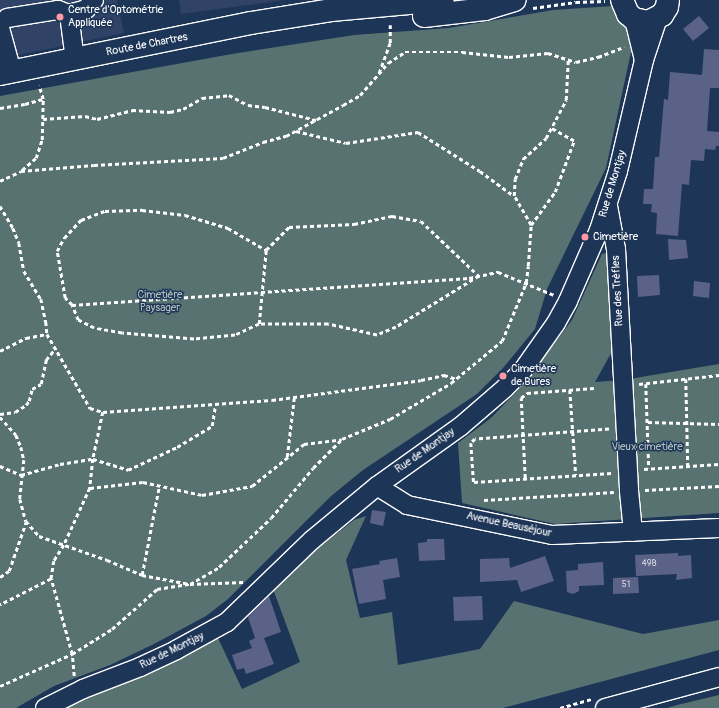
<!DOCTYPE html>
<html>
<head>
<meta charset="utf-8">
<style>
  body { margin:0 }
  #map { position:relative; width:719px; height:708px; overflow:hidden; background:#1d3557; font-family:Pangolin,sans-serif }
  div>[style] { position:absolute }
  .built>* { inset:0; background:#304266 }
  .green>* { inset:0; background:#577270 }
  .building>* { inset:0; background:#5b6288 }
  .path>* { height:2.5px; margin-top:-1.25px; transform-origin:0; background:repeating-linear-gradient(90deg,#fff 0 4px,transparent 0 7px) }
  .roads { filter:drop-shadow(1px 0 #fff) drop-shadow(-1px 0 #fff) drop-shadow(0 1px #fff) drop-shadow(0 -1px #fff) }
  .minor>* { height:18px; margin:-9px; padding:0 9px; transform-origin:9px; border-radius:9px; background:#1d3557 }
  .major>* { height:22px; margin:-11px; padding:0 11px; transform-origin:11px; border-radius:11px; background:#1d3557 }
  .dots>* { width:11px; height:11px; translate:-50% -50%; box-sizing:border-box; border:2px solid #1d3557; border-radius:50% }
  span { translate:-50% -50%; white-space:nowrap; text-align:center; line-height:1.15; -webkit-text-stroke:3px #1d3557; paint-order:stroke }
  .number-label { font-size:9px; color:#d6d8e1 }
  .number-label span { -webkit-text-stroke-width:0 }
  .poi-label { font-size:11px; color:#fff }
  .left { translate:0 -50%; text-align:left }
  .street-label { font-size:11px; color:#fff }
  .park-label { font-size:11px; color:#b3c0bf }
</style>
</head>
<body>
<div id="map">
  <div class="built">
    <i style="clip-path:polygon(0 0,117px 0,124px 33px,0 59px)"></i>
    <i style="clip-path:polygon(179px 0,285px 0,181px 14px)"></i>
  </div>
  <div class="green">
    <i style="clip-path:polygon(613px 6px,634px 38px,606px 168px,547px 289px,535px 329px,503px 368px,477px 394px,363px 470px,330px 497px,228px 599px,206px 616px,154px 644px,110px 665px,54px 686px,16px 708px,0 708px,0 96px,232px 54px,354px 35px,449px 28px,553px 10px)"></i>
    <i style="clip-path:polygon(610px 252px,617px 347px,610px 355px,595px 382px,623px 380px,719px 364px,719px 513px,555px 524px,462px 503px,458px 443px,491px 418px,521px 387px,572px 320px,602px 254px)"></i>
    <i style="clip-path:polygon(366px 516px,346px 560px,360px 618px,392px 612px,398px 665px,480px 649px,514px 601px,643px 634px,719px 620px,719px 650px,503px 708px,63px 708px,217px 636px,242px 689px,300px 662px,273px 589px,298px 564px,354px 520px)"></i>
    <i style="clip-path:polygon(719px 695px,719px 708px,667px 708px,677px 705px)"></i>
  </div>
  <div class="building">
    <i style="clip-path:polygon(699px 16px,709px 28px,693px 41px,683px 29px)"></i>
    <i style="clip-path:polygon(704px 49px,719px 50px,719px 88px,710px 88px,707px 131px,719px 132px,719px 146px,716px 146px,715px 150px,705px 149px,704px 161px,691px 160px,689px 185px,682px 184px,678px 236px,656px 234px,657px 213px,651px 212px,652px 204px,643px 204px,644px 189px,653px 189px,655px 157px,659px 157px,664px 99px,668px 100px,670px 72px,702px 75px)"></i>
    <i style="clip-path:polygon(668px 239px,686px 240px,688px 258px,669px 260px)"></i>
    <i style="clip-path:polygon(659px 275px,660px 295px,638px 297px,637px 276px)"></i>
    <i style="clip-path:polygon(694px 281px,710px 283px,709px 298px,693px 296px)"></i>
    <i style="clip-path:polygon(372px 510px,386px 512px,383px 526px,370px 523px)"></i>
    <i style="clip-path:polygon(427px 539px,444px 539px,445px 560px,419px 561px,418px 543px,427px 542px)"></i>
    <i style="clip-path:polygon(678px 553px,678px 556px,691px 555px,692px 578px,676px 580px,677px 574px,636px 576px,635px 555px)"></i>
    <i style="clip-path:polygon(545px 556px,554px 581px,521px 592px,517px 580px,480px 582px,480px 559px,509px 558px,510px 568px)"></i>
    <i style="clip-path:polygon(397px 558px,400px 577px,383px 580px,386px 599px,359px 604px,352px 569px,380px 564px,379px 561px)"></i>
    <i style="clip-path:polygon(603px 562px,604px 585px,579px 586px,579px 591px,573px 594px,567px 592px,566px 571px,578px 570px,578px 564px)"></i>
    <i style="clip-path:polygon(638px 577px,639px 593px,613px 594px,613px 578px)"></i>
    <i style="clip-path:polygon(269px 596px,281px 632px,264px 638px,274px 664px,246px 674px,244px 668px,237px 670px,232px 655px,252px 648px,249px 641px,255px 638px,248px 617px)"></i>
    <i style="clip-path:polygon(482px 596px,483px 620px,454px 621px,453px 597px)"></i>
  </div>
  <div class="path">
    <i style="left:533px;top:8px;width:43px;rotate:-7.9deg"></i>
    <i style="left:576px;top:2px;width:29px;rotate:-2deg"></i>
    <i style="left:379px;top:73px;width:32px;rotate:-70deg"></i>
    <i style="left:390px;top:43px;width:18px;rotate:-90deg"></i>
    <i style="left:0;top:108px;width:25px;rotate:-9deg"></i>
    <i style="left:25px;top:104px;width:19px;rotate:-16deg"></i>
    <i style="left:43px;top:119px;width:42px;rotate:-4.1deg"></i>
    <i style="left:85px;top:116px;width:12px;rotate:14deg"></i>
    <i style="left:97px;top:119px;width:36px;rotate:-14deg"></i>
    <i style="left:132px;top:110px;width:38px;rotate:3deg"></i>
    <i style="left:170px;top:112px;width:13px;rotate:-13deg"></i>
    <i style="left:183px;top:109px;width:22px;rotate:-30deg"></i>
    <i style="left:202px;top:98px;width:27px;rotate:-6deg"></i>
    <i style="left:229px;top:95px;width:21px;rotate:28deg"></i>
    <i style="left:248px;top:105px;width:17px;rotate:7deg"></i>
    <i style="left:265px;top:107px;width:53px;rotate:14.3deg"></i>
    <i style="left:296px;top:131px;width:51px;rotate:13.5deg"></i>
    <i style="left:346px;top:143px;width:73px;rotate:-8.7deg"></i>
    <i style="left:418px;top:132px;width:73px;rotate:32.2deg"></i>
    <i style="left:480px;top:171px;width:42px;rotate:36.3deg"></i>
    <i style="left:22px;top:170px;width:18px;rotate:-41deg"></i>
    <i style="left:36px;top:158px;width:19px;rotate:-72deg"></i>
    <i style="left:42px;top:140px;width:41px;rotate:-88.6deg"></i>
    <i style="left:43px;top:99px;width:14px;rotate:-107deg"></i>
    <i style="left:0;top:181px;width:23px;rotate:-25deg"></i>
    <i style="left:21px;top:171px;width:73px;rotate:-4.7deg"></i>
    <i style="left:94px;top:165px;width:129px;rotate:-3.1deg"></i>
    <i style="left:223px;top:158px;width:43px;rotate:-21.8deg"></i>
    <i style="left:263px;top:142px;width:24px;rotate:-15deg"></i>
    <i style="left:286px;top:136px;width:65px;rotate:-28.5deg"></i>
    <i style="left:343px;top:105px;width:20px;rotate:-30deg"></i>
    <i style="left:360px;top:95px;width:43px;rotate:-48.8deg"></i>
    <i style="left:388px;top:63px;width:20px;rotate:-33deg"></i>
    <i style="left:405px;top:52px;width:57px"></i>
    <i style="left:462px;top:52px;width:47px;rotate:6.1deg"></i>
    <i style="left:509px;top:57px;width:39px;rotate:-6deg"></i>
    <i style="left:548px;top:53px;width:29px;rotate:18deg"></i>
    <i style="left:576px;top:62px;width:23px;rotate:-13deg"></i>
    <i style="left:598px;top:57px;width:28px;rotate:-21deg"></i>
    <i style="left:0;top:206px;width:26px;rotate:59deg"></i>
    <i style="left:13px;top:228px;width:16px;rotate:68deg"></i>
    <i style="left:19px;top:243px;width:28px;rotate:80deg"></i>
    <i style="left:24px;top:271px;width:33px;rotate:59deg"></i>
    <i style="left:41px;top:299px;width:24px;rotate:78deg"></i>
    <i style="left:46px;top:322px;width:12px;rotate:85deg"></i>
    <i style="left:47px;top:334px;width:86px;rotate:59.8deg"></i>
    <i style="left:90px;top:408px;width:14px;rotate:17deg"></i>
    <i style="left:103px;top:412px;width:48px;rotate:102deg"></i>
    <i style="left:93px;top:459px;width:29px;rotate:96deg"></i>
    <i style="left:90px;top:488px;width:63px;rotate:114.5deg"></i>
    <i style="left:64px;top:545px;width:19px;rotate:122deg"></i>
    <i style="left:54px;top:561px;width:18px;rotate:99deg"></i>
    <i style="left:51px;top:579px;width:57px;rotate:153deg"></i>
    <i style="left:392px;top:216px;width:29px;rotate:10deg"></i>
    <i style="left:421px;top:221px;width:80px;rotate:43.5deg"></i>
    <i style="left:479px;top:276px;width:97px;rotate:148.4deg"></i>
    <i style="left:396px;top:327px;width:21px;rotate:157deg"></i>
    <i style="left:377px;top:335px;width:50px;rotate:-167.3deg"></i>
    <i style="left:328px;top:324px;width:69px;rotate:180deg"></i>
    <i style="left:259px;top:324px;width:74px;rotate:-84.6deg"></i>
    <i style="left:266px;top:250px;width:33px;rotate:-45deg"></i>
    <i style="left:289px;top:227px;width:65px;rotate:-2.6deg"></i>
    <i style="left:354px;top:224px;width:39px;rotate:-12deg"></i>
    <i style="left:531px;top:225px;width:41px;rotate:-54deg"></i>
    <i style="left:555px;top:192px;width:54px;rotate:-69.6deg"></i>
    <i style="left:574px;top:141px;width:26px;rotate:-151deg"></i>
    <i style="left:72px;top:305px;width:398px;rotate:-3.9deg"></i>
    <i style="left:469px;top:278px;width:30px;rotate:-12deg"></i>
    <i style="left:498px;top:272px;width:61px;rotate:22.3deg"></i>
    <i style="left:259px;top:324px;width:26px;rotate:155deg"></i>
    <i style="left:235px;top:335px;width:41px;rotate:174.4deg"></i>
    <i style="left:194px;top:339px;width:72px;rotate:-175.2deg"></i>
    <i style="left:122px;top:333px;width:28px;rotate:-170deg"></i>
    <i style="left:94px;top:328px;width:18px;rotate:-153deg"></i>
    <i style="left:78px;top:320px;width:16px;rotate:-112deg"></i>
    <i style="left:72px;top:305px;width:10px;rotate:-135deg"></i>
    <i style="left:65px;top:298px;width:48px;rotate:-99.7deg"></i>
    <i style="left:57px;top:251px;width:15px;rotate:-62deg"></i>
    <i style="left:64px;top:238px;width:25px;rotate:-47deg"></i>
    <i style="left:81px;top:220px;width:26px;rotate:-21deg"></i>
    <i style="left:105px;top:211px;width:37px;rotate:-2deg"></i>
    <i style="left:142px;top:210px;width:43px;rotate:6.6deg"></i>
    <i style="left:185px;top:215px;width:45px;rotate:16.8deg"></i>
    <i style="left:228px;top:228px;width:44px;rotate:30.1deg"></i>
    <i style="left:0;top:351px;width:29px;rotate:-27deg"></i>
    <i style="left:26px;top:338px;width:21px;rotate:-11deg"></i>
    <i style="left:686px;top:379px;width:87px;rotate:88.7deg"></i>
    <i style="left:639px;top:384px;width:81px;rotate:-6.4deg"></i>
    <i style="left:646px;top:384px;width:84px;rotate:88deg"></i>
    <i style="left:570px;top:390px;width:85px;rotate:86deg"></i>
    <i style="left:103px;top:412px;width:169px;rotate:-4.1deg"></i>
    <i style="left:272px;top:400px;width:150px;rotate:-7.6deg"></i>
    <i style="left:421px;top:380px;width:24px;rotate:-12deg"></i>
    <i style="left:444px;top:375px;width:13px;rotate:18deg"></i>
    <i style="left:0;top:414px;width:15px;rotate:-8deg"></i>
    <i style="left:15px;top:412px;width:13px;rotate:-32deg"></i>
    <i style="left:26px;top:405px;width:5px;rotate:-53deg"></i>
    <i style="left:29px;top:401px;width:12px;rotate:-76deg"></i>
    <i style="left:32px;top:389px;width:10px;rotate:-29deg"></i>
    <i style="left:41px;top:384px;width:25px;rotate:-78deg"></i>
    <i style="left:46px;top:360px;width:14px;rotate:-51deg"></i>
    <i style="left:0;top:417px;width:24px;rotate:48deg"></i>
    <i style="left:16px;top:435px;width:13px;rotate:67deg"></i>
    <i style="left:21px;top:447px;width:13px;rotate:77deg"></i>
    <i style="left:24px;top:460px;width:39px;rotate:96deg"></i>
    <i style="left:20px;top:499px;width:23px;rotate:75deg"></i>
    <i style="left:26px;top:521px;width:20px;rotate:49deg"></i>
    <i style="left:39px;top:536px;width:72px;rotate:19.4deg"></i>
    <i style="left:107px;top:560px;width:38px;rotate:23deg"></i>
    <i style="left:142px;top:575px;width:49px;rotate:10.6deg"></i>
    <i style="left:190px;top:584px;width:54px;rotate:-2.1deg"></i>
    <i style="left:648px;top:422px;width:71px;rotate:1.6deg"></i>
    <i style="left:609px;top:429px;width:134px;rotate:175.7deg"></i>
    <i style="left:475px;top:439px;width:6px;rotate:135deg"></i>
    <i style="left:471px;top:443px;width:39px;rotate:86deg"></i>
    <i style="left:474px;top:482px;width:138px;rotate:-3.7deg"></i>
    <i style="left:287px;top:457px;width:59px;rotate:-83.2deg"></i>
    <i style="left:0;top:466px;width:23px;rotate:23deg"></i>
    <i style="left:21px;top:475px;width:41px;rotate:-15.8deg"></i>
    <i style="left:60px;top:464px;width:33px;rotate:-9deg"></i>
    <i style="left:93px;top:459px;width:37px;rotate:17deg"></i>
    <i style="left:128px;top:470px;width:54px;rotate:-25.1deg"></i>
    <i style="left:177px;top:447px;width:41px;rotate:-31deg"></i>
    <i style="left:212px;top:426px;width:20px;rotate:-81deg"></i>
    <i style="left:644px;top:469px;width:75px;rotate:-3.8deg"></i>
    <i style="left:525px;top:478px;width:80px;rotate:-92.9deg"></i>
    <i style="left:521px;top:398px;width:8px;rotate:-40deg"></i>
    <i style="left:527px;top:393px;width:67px;rotate:-4.3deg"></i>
    <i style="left:90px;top:488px;width:53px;rotate:-6.5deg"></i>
    <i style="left:143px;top:482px;width:60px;rotate:12.4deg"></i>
    <i style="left:202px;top:495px;width:51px;rotate:-10.2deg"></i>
    <i style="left:252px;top:486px;width:67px;rotate:-38.9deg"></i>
    <i style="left:304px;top:444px;width:38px;rotate:-7deg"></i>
    <i style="left:645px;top:490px;width:74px;rotate:-3.1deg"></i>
    <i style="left:484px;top:500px;width:130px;rotate:-3.5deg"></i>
    <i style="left:142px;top:575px;width:90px;rotate:-79.1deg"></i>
    <i style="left:0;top:577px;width:11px;rotate:-34deg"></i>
    <i style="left:9px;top:571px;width:52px;rotate:-70.9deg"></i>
    <i style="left:74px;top:676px;width:22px;rotate:-95deg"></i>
    <i style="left:72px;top:654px;width:47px;rotate:-32deg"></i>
    <i style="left:112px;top:629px;width:60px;rotate:-41.6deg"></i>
    <i style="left:157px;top:589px;width:33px;rotate:-9deg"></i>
    <i style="left:190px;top:584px;width:34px;rotate:-30deg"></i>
    <i style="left:219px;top:567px;width:71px;rotate:-43.3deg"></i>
    <i style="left:271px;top:518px;width:65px;rotate:-50deg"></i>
    <i style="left:313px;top:468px;width:41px;rotate:-45deg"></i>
    <i style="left:342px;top:439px;width:52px;rotate:-22.6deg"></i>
    <i style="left:390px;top:419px;width:71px;rotate:-30.5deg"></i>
    <i style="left:451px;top:383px;width:66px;rotate:-39.5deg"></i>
    <i style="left:502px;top:341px;width:63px;rotate:-67.5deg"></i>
    <i style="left:526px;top:283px;width:17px;rotate:-83deg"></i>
    <i style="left:528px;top:266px;width:41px;rotate:-85.8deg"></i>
    <i style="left:531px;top:225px;width:34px;rotate:-120deg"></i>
    <i style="left:514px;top:196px;width:17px;rotate:-87deg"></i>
    <i style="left:515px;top:179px;width:22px;rotate:-68deg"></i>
    <i style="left:523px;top:159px;width:31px;rotate:-42deg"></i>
    <i style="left:546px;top:138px;width:43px;rotate:-62.2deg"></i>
    <i style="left:566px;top:100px;width:40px;rotate:-87.1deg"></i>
    <i style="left:0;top:686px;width:79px;rotate:-24deg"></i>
    <i style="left:72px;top:654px;width:78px;rotate:-105.6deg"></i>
    <i style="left:560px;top:708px;width:33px;rotate:-16deg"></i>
  </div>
  <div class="roads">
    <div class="minor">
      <i style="left:69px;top:14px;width:46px;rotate:82.6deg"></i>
      <i style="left:7px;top:18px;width:52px;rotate:-8.9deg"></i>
      <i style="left:58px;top:10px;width:12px;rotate:20deg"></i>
      <i style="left:69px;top:14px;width:18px;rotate:-16deg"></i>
      <i style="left:86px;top:9px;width:12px;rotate:-48deg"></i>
      <i style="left:634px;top:19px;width:42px;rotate:76.3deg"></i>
      <i style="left:0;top:28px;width:46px;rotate:74.7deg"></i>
      <i style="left:608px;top:206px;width:44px;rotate:79.5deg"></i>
      <i style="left:616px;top:249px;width:242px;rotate:86.9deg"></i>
      <i style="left:629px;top:491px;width:41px;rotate:84.4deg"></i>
      <i style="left:377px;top:486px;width:36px;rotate:32deg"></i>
      <i style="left:407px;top:505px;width:148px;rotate:11.7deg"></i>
      <i style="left:552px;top:535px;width:167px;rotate:-2.4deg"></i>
      <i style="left:45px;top:708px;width:42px;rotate:-26.6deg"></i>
      <i style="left:83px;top:689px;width:61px;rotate:-21.1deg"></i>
      <i style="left:140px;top:667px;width:40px;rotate:-25deg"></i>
      <i style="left:176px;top:650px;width:58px;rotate:-28.8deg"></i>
      <i style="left:227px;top:622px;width:118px;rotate:-44deg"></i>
      <i style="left:312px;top:540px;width:85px;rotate:-39.7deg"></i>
      <i style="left:377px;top:486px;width:103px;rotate:-35.5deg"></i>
      <i style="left:461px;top:426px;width:58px;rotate:-40.8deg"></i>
      <i style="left:505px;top:388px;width:25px;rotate:-45deg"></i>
      <i style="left:523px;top:370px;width:57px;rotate:-54.9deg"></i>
      <i style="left:556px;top:323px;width:25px;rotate:-61deg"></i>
      <i style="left:568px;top:301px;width:77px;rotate:-66.4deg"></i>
      <i style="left:599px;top:230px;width:62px;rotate:-72.1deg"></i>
      <i style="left:618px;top:171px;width:114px;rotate:-76.8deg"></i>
      <i style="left:644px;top:60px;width:44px;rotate:-71.6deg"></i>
      <i style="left:605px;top:708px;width:118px;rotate:-15.2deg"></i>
    </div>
    <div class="major">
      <i style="left:622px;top:0;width:15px;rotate:67deg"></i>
      <i style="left:628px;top:14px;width:8px;rotate:40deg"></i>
      <i style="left:634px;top:19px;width:14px;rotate:12deg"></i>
      <i style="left:648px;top:22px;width:16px;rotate:-27deg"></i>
      <i style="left:662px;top:15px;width:9px;rotate:-58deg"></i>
      <i style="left:667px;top:7px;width:7px;rotate:-82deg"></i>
      <i style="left:424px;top:16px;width:61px;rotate:-6.5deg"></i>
      <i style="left:485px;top:9px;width:31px;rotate:-17deg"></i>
      <i style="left:0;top:74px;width:256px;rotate:-11.5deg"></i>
      <i style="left:251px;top:23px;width:81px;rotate:-9.2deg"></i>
      <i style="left:331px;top:10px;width:112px;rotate:-5.1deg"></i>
    </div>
  </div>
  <div class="dots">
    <i style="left:60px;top:17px;background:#ff9aa2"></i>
    <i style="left:585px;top:237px;background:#ff9aa2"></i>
    <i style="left:503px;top:376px;background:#ff9aa2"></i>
  </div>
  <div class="number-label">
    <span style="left:649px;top:564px">49B</span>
    <span style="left:626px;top:585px">51</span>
  </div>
  <div class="poi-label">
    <span class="left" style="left:68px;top:17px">Centre d'Optométrie<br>Appliquée</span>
    <span class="left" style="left:593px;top:237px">Cimetière</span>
    <span class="left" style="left:511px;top:376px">Cimetière<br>de Bures</span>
  </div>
  <div class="street-label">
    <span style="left:147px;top:45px;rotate:-11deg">Route de Chartres</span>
    <span style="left:613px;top:184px;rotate:-73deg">Rue de Montjay</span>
    <span style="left:618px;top:291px;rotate:-93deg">Rue des Trèfles</span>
    <span style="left:425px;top:451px;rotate:-35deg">Rue de Montjay</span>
    <span style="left:509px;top:525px;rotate:12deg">Avenue Beauséjour</span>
    <span style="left:172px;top:651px;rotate:-26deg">Rue de Montjay</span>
  </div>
  <div class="park-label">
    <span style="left:160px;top:302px">Cimetière<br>Paysager</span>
    <span style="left:647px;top:447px">Vieux cimetière</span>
  </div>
</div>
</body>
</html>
